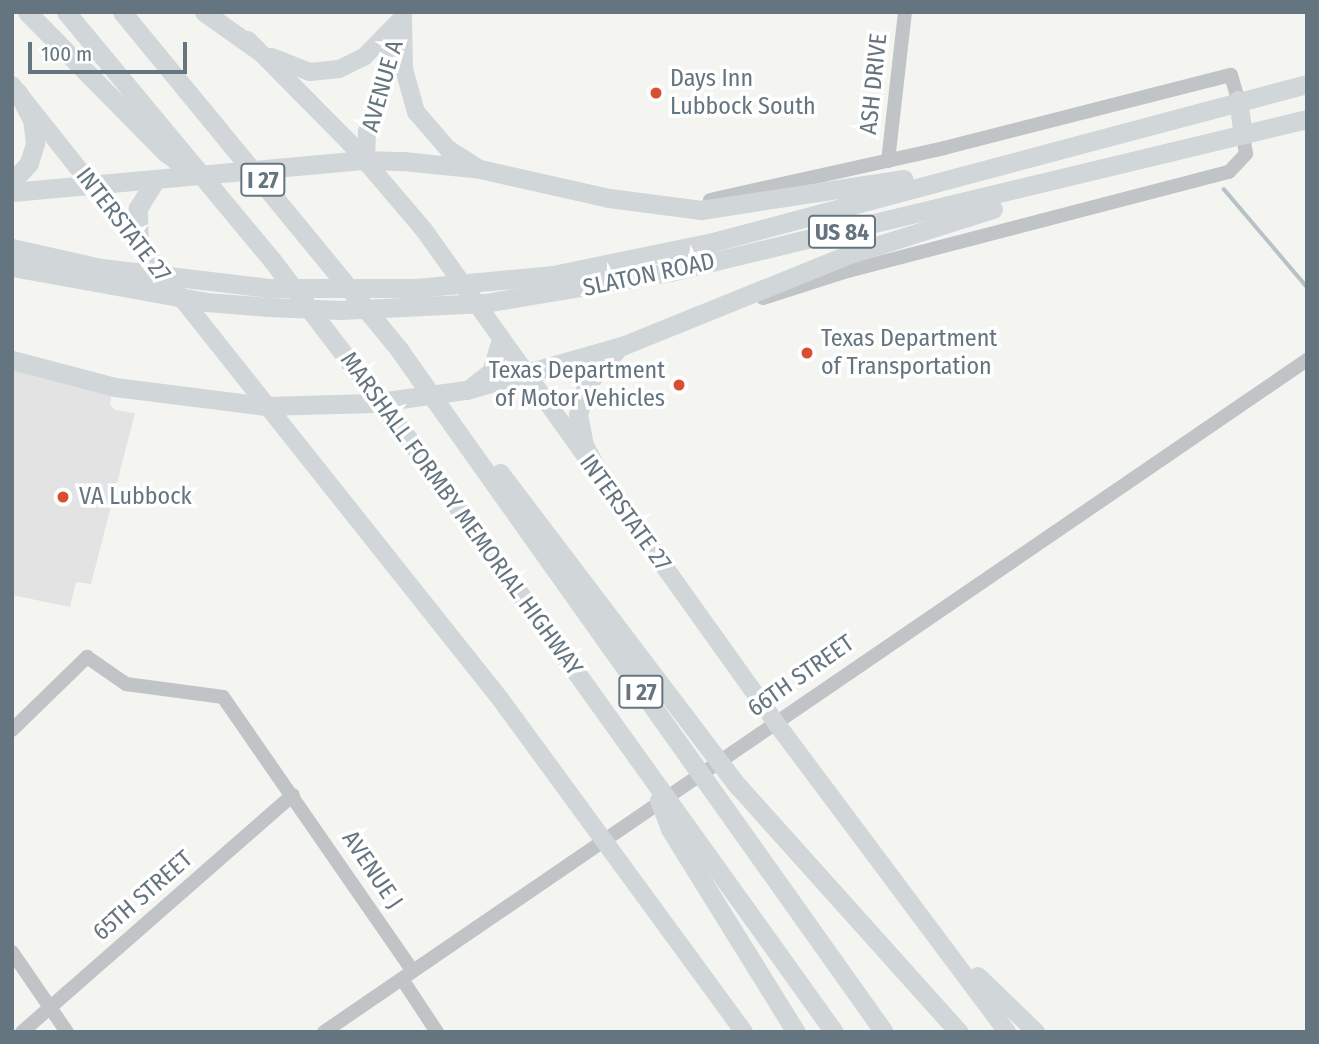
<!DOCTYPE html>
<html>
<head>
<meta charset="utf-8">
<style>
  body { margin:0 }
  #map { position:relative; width:1319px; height:1044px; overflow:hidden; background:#f4f4f1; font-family:"Fira Sans Condensed",sans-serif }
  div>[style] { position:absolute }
  .built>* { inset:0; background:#e2e3e2 }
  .stream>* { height:3.5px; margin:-1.75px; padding:0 1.75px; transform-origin:1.75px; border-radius:1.75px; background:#b7c2c6 }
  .minor>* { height:14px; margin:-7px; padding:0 7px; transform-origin:7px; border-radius:7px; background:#c0c4c7 }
  .major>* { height:18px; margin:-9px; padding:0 9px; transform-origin:9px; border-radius:9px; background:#d1d6d9 }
  .highway>* { height:19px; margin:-9.5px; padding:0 9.5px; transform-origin:9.5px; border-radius:9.5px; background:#d1d6d9 }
  .dots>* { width:19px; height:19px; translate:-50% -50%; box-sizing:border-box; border:4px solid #fff; border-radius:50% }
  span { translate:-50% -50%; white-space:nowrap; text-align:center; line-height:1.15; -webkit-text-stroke:7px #fff; paint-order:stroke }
  .shield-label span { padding:2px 5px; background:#fff; border:2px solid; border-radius:5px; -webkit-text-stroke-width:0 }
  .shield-label { font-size:23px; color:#657580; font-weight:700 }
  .poi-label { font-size:24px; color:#657580 }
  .left { translate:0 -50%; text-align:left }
  .right { translate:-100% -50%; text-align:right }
  .street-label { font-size:24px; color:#657580 }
  .frame { position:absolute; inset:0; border:14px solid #657580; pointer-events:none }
  .scale { position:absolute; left:28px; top:42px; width:159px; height:32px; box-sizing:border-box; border:4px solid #657580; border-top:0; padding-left:9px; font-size:21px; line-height:24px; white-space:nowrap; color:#657580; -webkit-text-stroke:5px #fff; paint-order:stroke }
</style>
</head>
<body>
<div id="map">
  <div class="built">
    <i style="clip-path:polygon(12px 369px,112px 393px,110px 405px,115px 410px,135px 413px,91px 584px,76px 582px,70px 607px,12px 595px)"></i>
  </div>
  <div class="stream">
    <i style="left:1224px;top:189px;width:128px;rotate:49.7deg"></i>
  </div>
  <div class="minor">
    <i style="left:888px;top:161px;width:150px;rotate:-83.5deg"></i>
    <i style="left:710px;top:200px;width:240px;rotate:-12.5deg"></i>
    <i style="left:944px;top:148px;width:296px;rotate:-14.3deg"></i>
    <i style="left:1231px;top:75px;width:26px;rotate:74deg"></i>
    <i style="left:763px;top:298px;width:85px;rotate:-17.8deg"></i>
    <i style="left:844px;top:272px;width:398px;rotate:-14.6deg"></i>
    <i style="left:1229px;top:172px;width:25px;rotate:-47deg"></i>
    <i style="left:1246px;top:154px;width:19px;rotate:-99deg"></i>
    <i style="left:12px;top:730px;width:105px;rotate:-44.2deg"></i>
    <i style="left:87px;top:657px;width:47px;rotate:34.7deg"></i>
    <i style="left:126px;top:684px;width:98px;rotate:7.6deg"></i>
    <i style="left:223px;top:697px;width:333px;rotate:55.3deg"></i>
    <i style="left:12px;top:952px;width:97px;rotate:55.5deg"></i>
    <i style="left:402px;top:979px;width:64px;rotate:56.6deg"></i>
    <i style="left:22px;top:1032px;width:360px;rotate:-41.2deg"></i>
    <i style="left:324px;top:1032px;width:1191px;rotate:-34.36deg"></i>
  </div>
  <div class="major">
    <i style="left:403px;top:17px;width:52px;rotate:88.9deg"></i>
    <i style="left:404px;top:69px;width:45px;rotate:74.4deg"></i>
    <i style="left:416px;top:112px;width:49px;rotate:49.1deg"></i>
    <i style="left:448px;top:149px;width:38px;rotate:32deg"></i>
    <i style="left:248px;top:40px;width:145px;rotate:45.3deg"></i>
    <i style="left:350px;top:143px;width:114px;rotate:49.6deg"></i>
    <i style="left:424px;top:230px;width:606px;rotate:54.47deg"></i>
    <i style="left:776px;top:723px;width:386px;rotate:53.2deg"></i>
    <i style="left:272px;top:57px;width:41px;rotate:21.5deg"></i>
    <i style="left:310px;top:72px;width:29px;rotate:-6deg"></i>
    <i style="left:339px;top:69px;width:28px;rotate:-26deg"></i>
    <i style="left:364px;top:57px;width:56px;rotate:-45.7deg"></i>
    <i style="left:12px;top:85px;width:786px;rotate:51.51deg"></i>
    <i style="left:501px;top:700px;width:411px;rotate:53.8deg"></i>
    <i style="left:366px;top:160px;width:28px;rotate:-88deg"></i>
    <i style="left:367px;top:132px;width:105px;rotate:-72.8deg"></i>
    <i style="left:978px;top:976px;width:81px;rotate:44deg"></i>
  </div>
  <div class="highway">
    <i style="left:27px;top:12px;width:197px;rotate:45.4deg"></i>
    <i style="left:165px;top:152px;width:26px;rotate:37deg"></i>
    <i style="left:66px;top:12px;width:322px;rotate:50.3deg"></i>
    <i style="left:272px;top:260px;width:238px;rotate:52.7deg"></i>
    <i style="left:416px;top:449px;width:717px;rotate:54.36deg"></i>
    <i style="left:122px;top:12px;width:438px;rotate:50.6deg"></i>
    <i style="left:400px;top:351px;width:835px;rotate:54.6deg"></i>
    <i style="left:204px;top:12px;width:64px;rotate:35.4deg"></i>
    <i style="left:1238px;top:100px;width:35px;rotate:82deg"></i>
    <i style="left:12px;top:182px;width:25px;rotate:-48deg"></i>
    <i style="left:29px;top:163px;width:21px;rotate:-73deg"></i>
    <i style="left:35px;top:143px;width:23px;rotate:-97deg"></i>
    <i style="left:32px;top:120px;width:31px;rotate:-117deg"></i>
    <i style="left:12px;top:192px;width:355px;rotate:-5.2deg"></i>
    <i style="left:366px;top:160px;width:37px;rotate:2deg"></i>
    <i style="left:403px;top:161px;width:77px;rotate:5.9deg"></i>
    <i style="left:480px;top:169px;width:132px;rotate:12.7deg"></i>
    <i style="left:609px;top:198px;width:93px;rotate:7.4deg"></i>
    <i style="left:701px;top:210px;width:205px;rotate:-8.7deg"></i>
    <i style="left:139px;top:246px;width:38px;rotate:-92deg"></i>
    <i style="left:138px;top:208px;width:34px;rotate:-58deg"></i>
    <i style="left:12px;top:248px;width:91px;rotate:12.7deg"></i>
    <i style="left:101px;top:268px;width:169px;rotate:6.8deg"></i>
    <i style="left:269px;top:288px;width:147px"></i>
    <i style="left:416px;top:288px;width:138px;rotate:-5.4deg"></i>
    <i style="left:553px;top:275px;width:163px;rotate:-11.7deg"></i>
    <i style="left:713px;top:242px;width:615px;rotate:-14.9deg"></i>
    <i style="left:12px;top:267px;width:197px;rotate:10.2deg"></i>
    <i style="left:206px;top:302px;width:63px;rotate:4.5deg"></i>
    <i style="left:269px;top:307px;width:72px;rotate:2.4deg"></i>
    <i style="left:341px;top:310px;width:144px;rotate:-2.8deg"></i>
    <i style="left:485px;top:303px;width:188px;rotate:-9.5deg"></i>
    <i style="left:670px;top:272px;width:655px;rotate:-13.51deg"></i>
    <i style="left:12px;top:360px;width:106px;rotate:14.7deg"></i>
    <i style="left:115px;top:387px;width:152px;rotate:7.2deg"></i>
    <i style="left:266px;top:406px;width:106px;rotate:-1.6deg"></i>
    <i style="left:372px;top:403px;width:95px;rotate:-7.9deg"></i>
    <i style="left:466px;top:390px;width:162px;rotate:-15.8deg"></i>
    <i style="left:622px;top:346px;width:243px;rotate:-22deg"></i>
    <i style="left:847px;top:255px;width:153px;rotate:-17.5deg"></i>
    <i style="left:473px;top:386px;width:23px;rotate:-38deg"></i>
    <i style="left:491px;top:372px;width:34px;rotate:-73deg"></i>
    <i style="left:500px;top:473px;width:393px;rotate:52.8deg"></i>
    <i style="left:738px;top:786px;width:331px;rotate:48.1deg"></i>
    <i style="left:605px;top:485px;width:45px;rotate:-117.7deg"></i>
    <i style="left:584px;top:445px;width:31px;rotate:-101deg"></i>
    <i style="left:578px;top:415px;width:31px;rotate:-75deg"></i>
    <i style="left:586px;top:385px;width:45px;rotate:-48.6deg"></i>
    <i style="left:659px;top:800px;width:31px;rotate:69deg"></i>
    <i style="left:670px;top:829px;width:239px;rotate:58.2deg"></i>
  </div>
  <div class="dots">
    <i style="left:656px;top:93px;background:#d64f30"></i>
    <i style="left:807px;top:353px;background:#d64f30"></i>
    <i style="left:679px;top:385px;background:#d64f30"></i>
    <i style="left:63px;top:497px;background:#d64f30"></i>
  </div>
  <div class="shield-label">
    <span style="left:263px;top:180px">I 27</span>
    <span style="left:842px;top:232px">US 84</span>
    <span style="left:641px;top:692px">I 27</span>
  </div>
  <div class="poi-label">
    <span class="left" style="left:670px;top:93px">Days Inn<br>Lubbock South</span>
    <span class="left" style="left:821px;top:353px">Texas Department<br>of Transportation</span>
    <span class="right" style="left:665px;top:385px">Texas Department<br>of Motor Vehicles</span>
    <span class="left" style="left:79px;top:497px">VA Lubbock</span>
  </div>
  <div class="street-label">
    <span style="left:874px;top:84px;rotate:-84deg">ASH DRIVE</span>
    <span style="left:383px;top:86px;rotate:-74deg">AVENUE A</span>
    <span style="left:123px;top:225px;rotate:52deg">INTERSTATE 27</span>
    <span style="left:649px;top:275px;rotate:-12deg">SLATON ROAD</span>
    <span style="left:625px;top:513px;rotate:54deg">INTERSTATE 27</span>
    <span style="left:461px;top:514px;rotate:54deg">MARSHALL FORMBY MEMORIAL HIGHWAY</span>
    <span style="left:801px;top:676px;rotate:-35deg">66TH STREET</span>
    <span style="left:372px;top:870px;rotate:56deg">AVENUE J</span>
    <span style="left:143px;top:896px;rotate:-41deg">65TH STREET</span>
  </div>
  <div class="frame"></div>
  <div class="scale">100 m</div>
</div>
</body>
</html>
